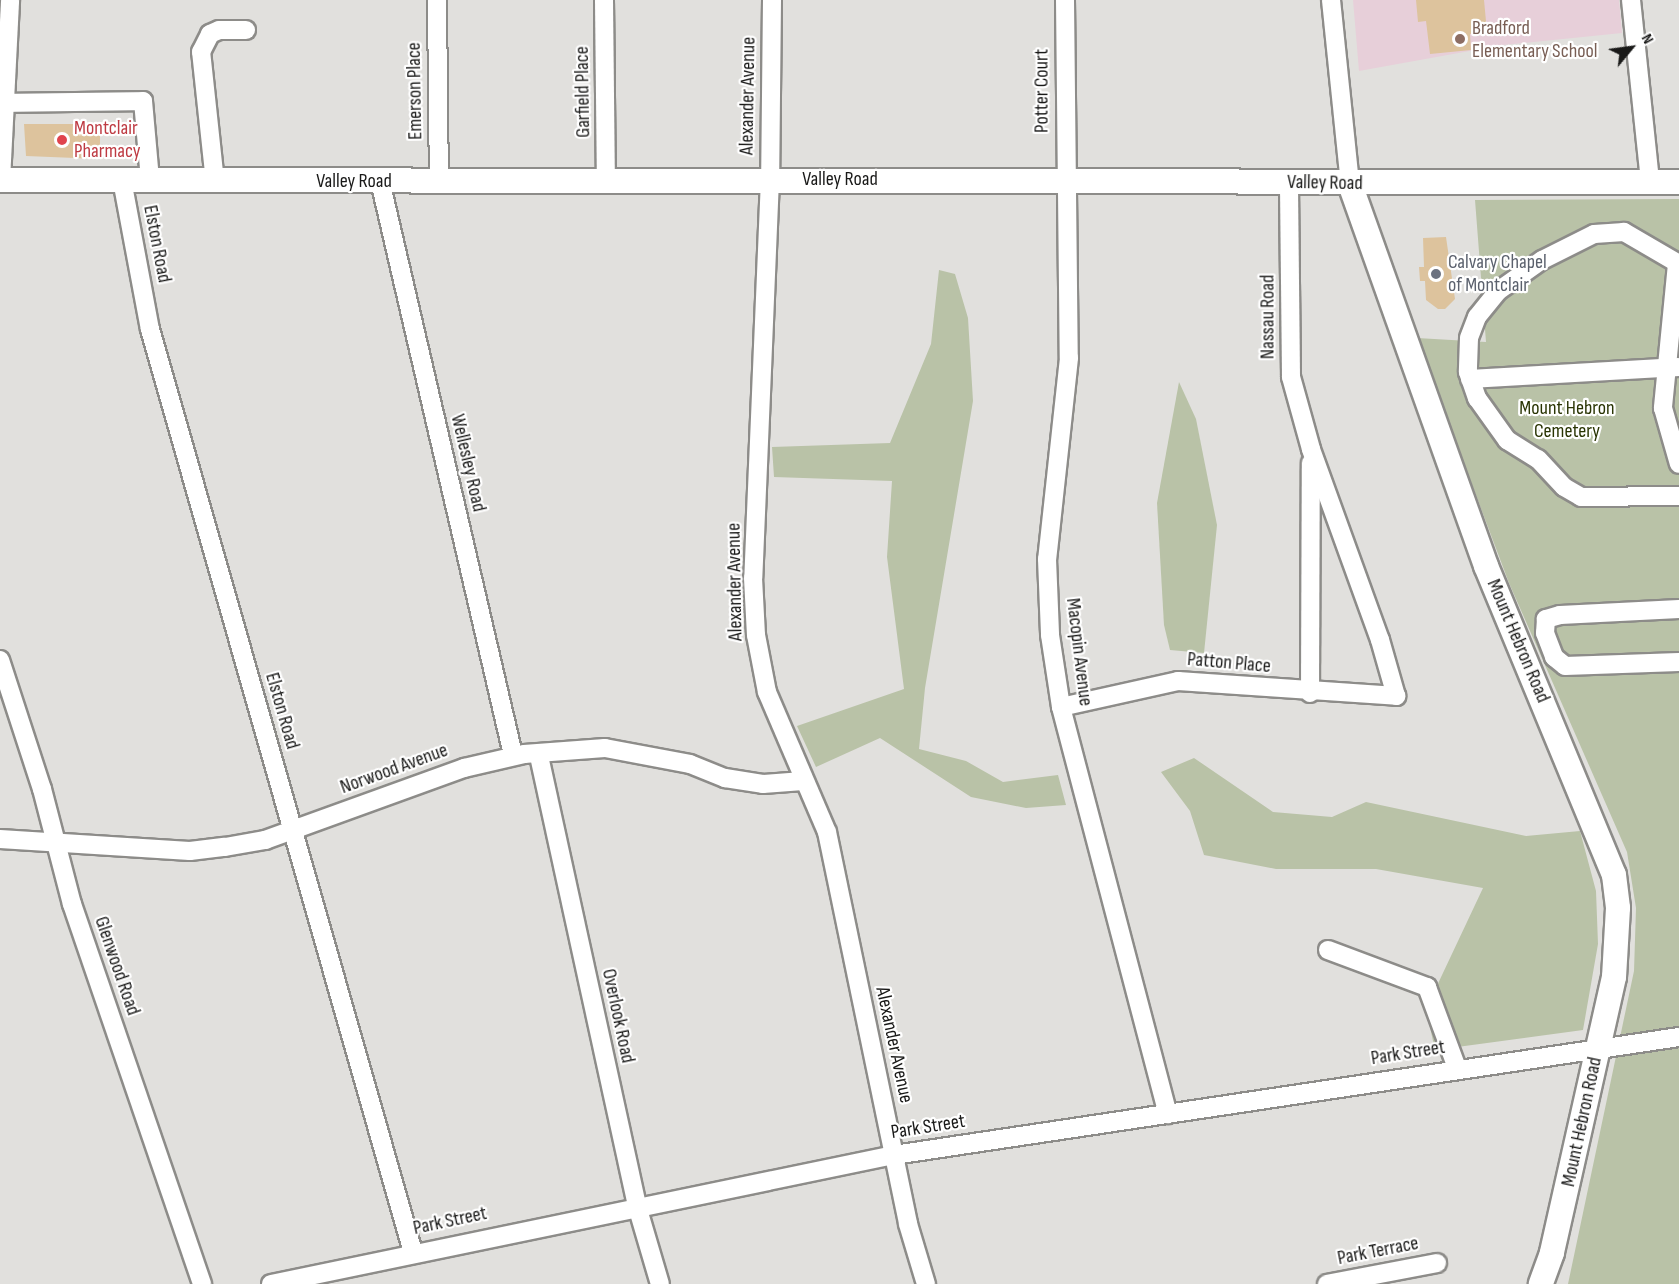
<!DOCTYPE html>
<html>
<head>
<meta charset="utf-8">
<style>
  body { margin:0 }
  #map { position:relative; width:1679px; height:1284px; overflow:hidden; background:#e1e0dd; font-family:"Sofia Sans Condensed",sans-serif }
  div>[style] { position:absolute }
  .education>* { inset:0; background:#e7cfd9 }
  .green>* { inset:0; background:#b9c2a7 }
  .building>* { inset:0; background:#ddc39d }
  .roads { filter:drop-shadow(2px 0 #8d8c89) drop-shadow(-2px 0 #8d8c89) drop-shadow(0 2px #8d8c89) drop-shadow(0 -2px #8d8c89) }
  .minor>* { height:18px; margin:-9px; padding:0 9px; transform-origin:9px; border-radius:9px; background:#fff }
  .major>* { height:24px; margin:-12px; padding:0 12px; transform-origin:12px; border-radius:12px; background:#fff }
  .dots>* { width:16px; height:16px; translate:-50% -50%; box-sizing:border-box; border:3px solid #fff; border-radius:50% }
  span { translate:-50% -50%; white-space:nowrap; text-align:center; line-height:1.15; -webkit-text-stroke:4.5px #fff; paint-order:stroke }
  .education-label { font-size:20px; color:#785e54 }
  .left { translate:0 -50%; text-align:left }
  .street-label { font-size:20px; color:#191918 }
  .health-label { font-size:20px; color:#be3a42 }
  .worship-label { font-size:20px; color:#5b616d }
  .park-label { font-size:20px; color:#293403 }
  .north { position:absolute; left:1601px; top:18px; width:60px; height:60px; -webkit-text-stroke:4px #fff; paint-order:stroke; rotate:61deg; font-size:16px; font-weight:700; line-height:24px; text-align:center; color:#191918 }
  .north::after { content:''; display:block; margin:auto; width:21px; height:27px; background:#191918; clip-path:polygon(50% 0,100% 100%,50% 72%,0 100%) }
</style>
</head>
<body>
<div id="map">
  <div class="education">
    <i style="clip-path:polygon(1353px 0,1619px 0,1622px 33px,1503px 45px,1359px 71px)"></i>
  </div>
  <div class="green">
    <i style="clip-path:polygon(1679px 199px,1679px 1284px,1568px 1284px,1634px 971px,1636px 908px,1627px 852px,1509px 583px,1417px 338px,1486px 342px,1475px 200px)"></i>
    <i style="clip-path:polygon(939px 270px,955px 274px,968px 318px,973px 401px,925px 688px,919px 749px,966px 761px,1003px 782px,1058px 775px,1066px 805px,1026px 808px,971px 797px,880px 738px,816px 767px,797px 726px,904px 689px,887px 557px,892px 481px,774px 477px,772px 447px,890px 443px,931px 344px)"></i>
    <i style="clip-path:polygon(1179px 382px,1196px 419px,1217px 525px,1204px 653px,1170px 650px,1164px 625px,1157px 503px)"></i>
    <i style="clip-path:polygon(1194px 758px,1273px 812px,1332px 817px,1366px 802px,1526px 836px,1580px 831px,1596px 891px,1598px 944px,1583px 1030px,1435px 1050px,1426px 1009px,1483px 888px,1376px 869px,1276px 869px,1204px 855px,1190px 811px,1161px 772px)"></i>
  </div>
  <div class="building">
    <i style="clip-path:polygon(1416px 0,1484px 0,1487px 32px,1470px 34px,1471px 50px,1430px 54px,1426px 21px,1418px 22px)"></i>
    <i style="clip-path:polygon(24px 124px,100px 124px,100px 159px,26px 156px)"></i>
    <i style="clip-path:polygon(1446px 237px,1455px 299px,1445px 309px,1438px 309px,1426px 300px,1425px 281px,1420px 281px,1419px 267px,1424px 267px,1423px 238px)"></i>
  </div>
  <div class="roads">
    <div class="minor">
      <i style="left:437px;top:0;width:181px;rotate:89.4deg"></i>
      <i style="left:604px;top:0;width:183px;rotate:89.4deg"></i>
      <i style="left:772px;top:0;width:179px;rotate:90.6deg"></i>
      <i style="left:770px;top:179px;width:399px;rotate:92.4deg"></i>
      <i style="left:753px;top:578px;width:57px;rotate:87deg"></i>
      <i style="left:756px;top:635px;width:58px;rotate:79.1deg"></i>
      <i style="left:767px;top:692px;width:152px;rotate:66.8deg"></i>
      <i style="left:827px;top:832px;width:400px;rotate:78.3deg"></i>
      <i style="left:908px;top:1224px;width:63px;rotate:73.3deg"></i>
      <i style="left:1065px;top:0;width:358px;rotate:89.4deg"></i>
      <i style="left:1069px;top:358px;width:202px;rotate:96.2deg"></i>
      <i style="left:1047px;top:559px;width:76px;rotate:87.7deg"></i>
      <i style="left:1050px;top:635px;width:73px;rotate:81.3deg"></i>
      <i style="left:1061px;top:707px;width:421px;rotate:75.3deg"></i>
      <i style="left:1331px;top:0;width:185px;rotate:84.1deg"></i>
      <i style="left:1631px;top:0;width:183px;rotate:84deg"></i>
      <i style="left:5px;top:103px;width:138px;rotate:-0.8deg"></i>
      <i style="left:143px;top:101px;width:79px;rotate:84.9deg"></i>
      <i style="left:1px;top:180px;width:180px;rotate:-87.1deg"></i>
      <i style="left:122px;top:180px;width:152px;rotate:79.4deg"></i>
      <i style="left:150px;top:329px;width:960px;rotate:74.1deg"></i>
      <i style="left:380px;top:181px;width:589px;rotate:76.95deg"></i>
      <i style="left:215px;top:182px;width:131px;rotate:-96.1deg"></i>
      <i style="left:201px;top:52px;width:20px;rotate:-63deg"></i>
      <i style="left:210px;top:34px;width:10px;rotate:-24deg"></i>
      <i style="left:219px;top:30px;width:27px"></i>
      <i style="left:1677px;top:264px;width:145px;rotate:95.6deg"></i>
      <i style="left:1663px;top:408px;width:58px;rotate:74.1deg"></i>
      <i style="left:1679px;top:264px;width:64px;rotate:-149.8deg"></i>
      <i style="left:1624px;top:232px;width:30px;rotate:176deg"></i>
      <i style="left:1594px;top:234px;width:58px;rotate:153.4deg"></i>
      <i style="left:1542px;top:260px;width:54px;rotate:144.8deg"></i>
      <i style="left:1498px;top:291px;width:33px;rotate:129deg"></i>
      <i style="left:1477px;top:317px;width:22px;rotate:111deg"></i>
      <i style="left:1469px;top:338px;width:34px;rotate:92deg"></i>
      <i style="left:1468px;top:372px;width:28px;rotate:71deg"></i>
      <i style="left:1477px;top:398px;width:52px;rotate:54.5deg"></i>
      <i style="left:1507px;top:440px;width:36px;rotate:32deg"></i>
      <i style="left:1538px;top:459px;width:38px;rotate:47deg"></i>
      <i style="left:1564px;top:487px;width:20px;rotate:30deg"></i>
      <i style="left:1581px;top:497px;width:98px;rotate:-0.6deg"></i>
      <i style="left:1470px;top:379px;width:209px;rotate:-3.3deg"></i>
      <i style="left:1679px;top:609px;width:119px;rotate:177.1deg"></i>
      <i style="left:1560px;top:615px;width:15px;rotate:164deg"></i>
      <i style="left:1546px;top:619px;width:14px;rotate:94deg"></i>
      <i style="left:1545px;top:633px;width:26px;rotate:69deg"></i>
      <i style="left:1554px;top:657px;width:14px;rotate:39deg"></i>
      <i style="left:1565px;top:666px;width:114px;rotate:-2deg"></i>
      <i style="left:0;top:660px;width:136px;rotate:72deg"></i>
      <i style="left:42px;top:789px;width:119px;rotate:75.4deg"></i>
      <i style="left:72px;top:904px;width:402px;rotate:71.1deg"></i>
      <i style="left:1310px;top:693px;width:230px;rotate:-89.8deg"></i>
      <i style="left:1061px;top:707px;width:120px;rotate:-12.5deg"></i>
      <i style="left:1178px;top:681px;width:219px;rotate:3.9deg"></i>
      <i style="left:1396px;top:696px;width:58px;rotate:-105.9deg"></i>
      <i style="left:1380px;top:640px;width:203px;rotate:-109.9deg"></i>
      <i style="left:1311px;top:449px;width:75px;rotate:-105.5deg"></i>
      <i style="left:1291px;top:377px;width:194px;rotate:-90.6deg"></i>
      <i style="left:539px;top:756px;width:461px;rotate:77.7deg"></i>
      <i style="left:637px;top:1206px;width:81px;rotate:73.6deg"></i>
      <i style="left:0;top:839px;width:190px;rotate:3.6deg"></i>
      <i style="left:190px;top:851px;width:35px;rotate:-7deg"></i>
      <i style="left:225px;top:847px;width:41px;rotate:-9.9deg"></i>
      <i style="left:265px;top:840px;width:212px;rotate:-19.9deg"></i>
      <i style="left:464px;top:768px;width:62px;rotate:-13.1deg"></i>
      <i style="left:524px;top:754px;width:81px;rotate:-4.2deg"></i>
      <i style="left:605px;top:748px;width:86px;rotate:10.7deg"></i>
      <i style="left:690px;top:764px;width:38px;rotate:22deg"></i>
      <i style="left:725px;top:778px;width:38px;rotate:9deg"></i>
      <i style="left:763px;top:784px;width:40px;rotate:-4.3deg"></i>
      <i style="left:1328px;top:950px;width:106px;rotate:20.5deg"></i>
      <i style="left:1427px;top:987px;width:86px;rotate:69.7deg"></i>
      <i style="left:271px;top:1284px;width:636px;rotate:-11.7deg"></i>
      <i style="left:894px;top:1155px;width:794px;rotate:-8.55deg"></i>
      <i style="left:1327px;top:1284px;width:112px;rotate:-10.8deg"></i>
    </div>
    <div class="major">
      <i style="left:0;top:180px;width:1679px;rotate:0.07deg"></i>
      <i style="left:1350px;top:184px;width:405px;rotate:70.4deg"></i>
      <i style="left:1486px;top:566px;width:334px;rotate:67.5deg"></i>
      <i style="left:1614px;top:875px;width:33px;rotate:83deg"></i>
      <i style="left:1618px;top:908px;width:69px;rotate:93.3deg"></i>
      <i style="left:1614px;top:977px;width:283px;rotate:102.7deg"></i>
      <i style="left:1552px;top:1253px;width:33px;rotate:110deg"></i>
    </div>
  </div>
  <div class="dots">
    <i style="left:1460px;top:39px;background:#8d6e63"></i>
    <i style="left:62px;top:140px;background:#e0444e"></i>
    <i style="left:1436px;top:274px;background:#6b7280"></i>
  </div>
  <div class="education-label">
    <span class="left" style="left:1472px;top:40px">Bradford<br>Elementary School</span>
  </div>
  <div class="street-label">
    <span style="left:415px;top:91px;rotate:-91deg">Emerson Place</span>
    <span style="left:1042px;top:91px;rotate:-90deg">Potter Court</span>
    <span style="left:583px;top:92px;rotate:-91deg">Garfield Place</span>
    <span style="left:748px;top:96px;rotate:-89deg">Alexander Avenue</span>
    <span style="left:840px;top:179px">Valley Road</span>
    <span style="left:354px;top:181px">Valley Road</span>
    <span style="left:1325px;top:183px;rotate:1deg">Valley Road</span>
    <span style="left:157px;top:244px;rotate:79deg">Elston Road</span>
    <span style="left:1268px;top:317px;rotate:-90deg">Nassau Road</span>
    <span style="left:468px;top:463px;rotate:77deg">Wellesley Road</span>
    <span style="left:735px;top:582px;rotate:-91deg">Alexander Avenue</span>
    <span style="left:1518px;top:641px;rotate:67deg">Mount Hebron Road</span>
    <span style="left:1079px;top:652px;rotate:83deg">Macopin Avenue</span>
    <span style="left:1229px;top:663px;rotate:5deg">Patton Place</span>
    <span style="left:282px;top:711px;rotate:74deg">Elston Road</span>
    <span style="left:394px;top:769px;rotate:-20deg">Norwood Avenue</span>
    <span style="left:117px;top:966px;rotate:71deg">Glenwood Road</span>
    <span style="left:618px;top:1016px;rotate:78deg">Overlook Road</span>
    <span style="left:894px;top:1045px;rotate:78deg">Alexander Avenue</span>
    <span style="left:1408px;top:1053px;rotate:-9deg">Park Street</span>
    <span style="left:1582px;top:1122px;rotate:-78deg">Mount Hebron Road</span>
    <span style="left:928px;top:1127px;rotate:-9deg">Park Street</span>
    <span style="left:450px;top:1221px;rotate:-12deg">Park Street</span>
    <span style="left:1378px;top:1251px;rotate:-11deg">Park Terrace</span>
  </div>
  <div class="health-label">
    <span class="left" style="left:74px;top:140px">Montclair<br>Pharmacy</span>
  </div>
  <div class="worship-label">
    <span class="left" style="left:1448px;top:274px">Calvary Chapel<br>of Montclair</span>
  </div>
  <div class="park-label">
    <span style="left:1567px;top:420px">Mount Hebron<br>Cemetery</span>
  </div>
  <div class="north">N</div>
</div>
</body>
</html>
